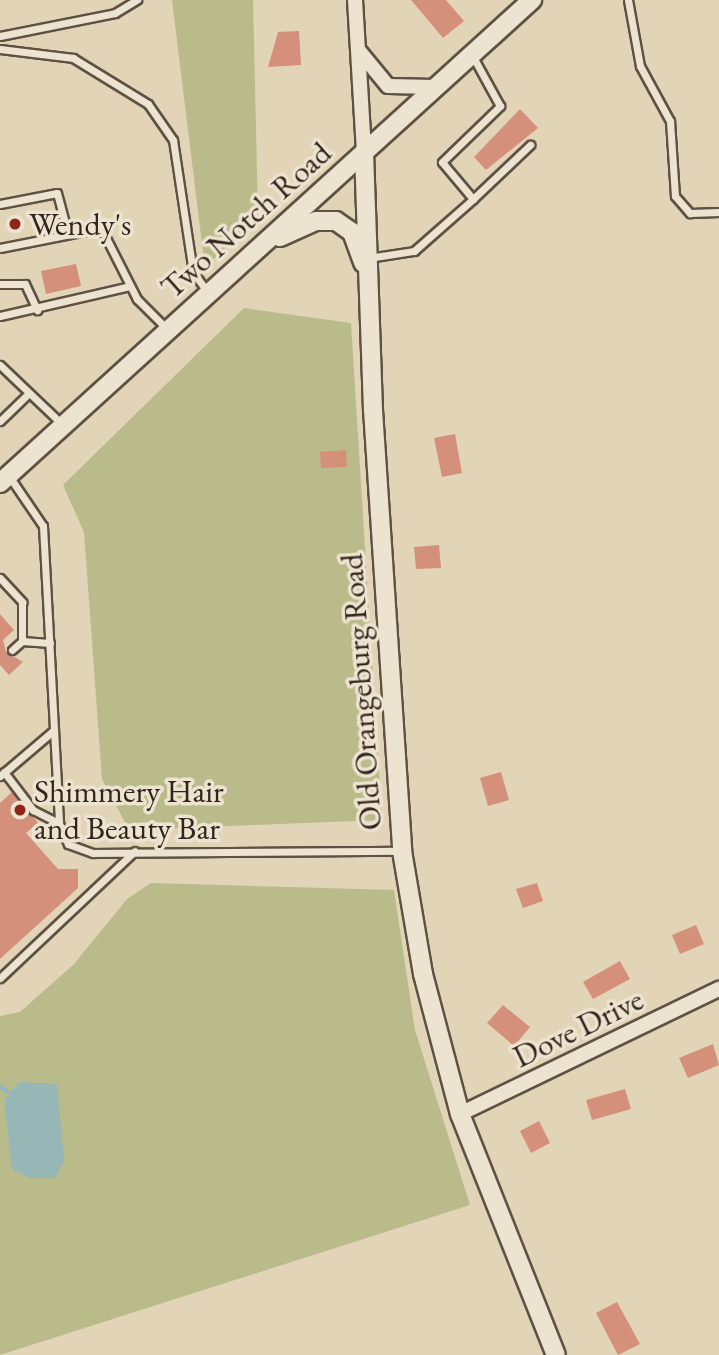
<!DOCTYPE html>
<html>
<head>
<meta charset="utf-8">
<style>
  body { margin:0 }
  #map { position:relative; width:719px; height:1355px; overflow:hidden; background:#e2d4b7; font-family:"EB Garamond",serif }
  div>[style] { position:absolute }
  .green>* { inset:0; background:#babb8a }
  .water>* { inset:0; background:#96b7b5 }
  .stream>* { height:4.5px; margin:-2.25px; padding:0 2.25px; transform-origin:2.25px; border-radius:2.25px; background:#96b7b5 }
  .building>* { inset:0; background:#d4907b }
  .roads { filter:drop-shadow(2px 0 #5f5143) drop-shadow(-2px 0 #5f5143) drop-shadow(0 2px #5f5143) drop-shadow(0 -2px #5f5143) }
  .service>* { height:7px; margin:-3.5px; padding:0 3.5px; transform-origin:3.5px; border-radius:3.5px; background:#ece3d0 }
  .minor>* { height:14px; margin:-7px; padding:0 7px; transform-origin:7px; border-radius:7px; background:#ece3d0 }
  .tertiary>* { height:18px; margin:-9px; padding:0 9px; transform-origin:9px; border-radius:9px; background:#ece3d0 }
  .dots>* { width:19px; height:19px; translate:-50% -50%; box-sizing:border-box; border:4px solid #ece3d0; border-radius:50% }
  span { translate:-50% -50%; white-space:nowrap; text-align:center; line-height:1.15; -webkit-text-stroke:7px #ece3d0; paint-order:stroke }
  .street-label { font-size:32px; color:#33251c }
  .poi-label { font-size:32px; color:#33251c }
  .left { translate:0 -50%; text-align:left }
</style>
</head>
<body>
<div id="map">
  <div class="green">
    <i style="clip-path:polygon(172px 0,253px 0,258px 216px,205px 268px)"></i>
    <i style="clip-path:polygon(244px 308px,351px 323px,382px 820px,129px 830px,102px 779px,84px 532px,63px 485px)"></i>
    <i style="clip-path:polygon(151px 883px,394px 890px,415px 1030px,470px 1205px,0 1355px,0 1016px,20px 1012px,74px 964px,127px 899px)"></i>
  </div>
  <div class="water">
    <i style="clip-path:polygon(19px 1082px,57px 1084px,64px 1160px,55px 1178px,29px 1178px,12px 1169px,4px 1100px)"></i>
  </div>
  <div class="stream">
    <i style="left:0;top:1086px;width:9px;rotate:36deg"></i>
  </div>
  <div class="building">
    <i style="clip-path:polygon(411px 0,446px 0,464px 21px,443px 38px)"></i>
    <i style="clip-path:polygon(299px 31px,301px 65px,268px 67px,278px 32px)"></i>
    <i style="clip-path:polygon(520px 109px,538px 128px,486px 170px,474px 157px)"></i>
    <i style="clip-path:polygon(76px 264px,81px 286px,46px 294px,41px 271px)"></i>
    <i style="clip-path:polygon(455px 434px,462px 473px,442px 477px,434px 438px)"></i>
    <i style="clip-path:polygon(346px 450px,347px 467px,321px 468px,320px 452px)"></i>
    <i style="clip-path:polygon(439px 545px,441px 568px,416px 569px,414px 547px)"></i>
    <i style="clip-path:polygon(0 614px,14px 630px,3px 640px,6px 652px,23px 662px,9px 675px,0 665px)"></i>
    <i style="clip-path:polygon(501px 772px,509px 800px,488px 806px,480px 778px)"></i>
    <i style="clip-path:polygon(12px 792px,38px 823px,26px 833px,58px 869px,78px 869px,78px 888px,0 959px,0 803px)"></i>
    <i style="clip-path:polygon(537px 883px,543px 901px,523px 908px,516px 889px)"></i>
    <i style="clip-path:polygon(696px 925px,704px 944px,680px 954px,672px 935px)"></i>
    <i style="clip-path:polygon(620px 961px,630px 979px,593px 999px,583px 982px)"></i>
    <i style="clip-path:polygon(503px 1005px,530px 1027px,514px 1046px,487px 1023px)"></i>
    <i style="clip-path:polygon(713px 1044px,719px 1065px,688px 1078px,679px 1058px)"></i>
    <i style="clip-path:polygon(625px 1089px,631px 1109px,592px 1120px,586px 1100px)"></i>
    <i style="clip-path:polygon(539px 1121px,550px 1143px,531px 1153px,520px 1131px)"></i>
    <i style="clip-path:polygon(617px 1302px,640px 1344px,618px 1355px,596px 1313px)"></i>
  </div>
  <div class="roads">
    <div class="service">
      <i style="left:628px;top:0;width:67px;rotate:79.7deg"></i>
      <i style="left:640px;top:66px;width:63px;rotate:61.4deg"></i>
      <i style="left:670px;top:121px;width:75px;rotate:86.2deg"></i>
      <i style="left:675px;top:196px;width:23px;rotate:49deg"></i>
      <i style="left:690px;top:213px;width:29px;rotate:-2deg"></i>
      <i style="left:0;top:36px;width:117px;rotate:-11.3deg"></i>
      <i style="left:115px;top:13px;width:26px;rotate:-31deg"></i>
      <i style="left:0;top:49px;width:74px;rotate:7deg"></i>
      <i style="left:73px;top:58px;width:88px;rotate:31.5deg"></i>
      <i style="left:148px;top:104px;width:44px;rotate:55.2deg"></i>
      <i style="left:173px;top:140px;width:134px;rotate:81.4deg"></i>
      <i style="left:193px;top:272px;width:27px;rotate:54deg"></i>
      <i style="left:473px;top:199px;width:79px;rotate:-43.5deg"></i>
      <i style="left:0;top:204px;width:58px;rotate:-10.9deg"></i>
      <i style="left:57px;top:193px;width:42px;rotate:75deg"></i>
      <i style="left:0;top:248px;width:103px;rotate:-11.2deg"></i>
      <i style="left:101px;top:228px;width:80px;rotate:63.1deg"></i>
      <i style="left:137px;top:299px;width:44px;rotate:45deg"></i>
      <i style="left:368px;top:258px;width:47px;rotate:-8.7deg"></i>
      <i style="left:414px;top:251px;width:79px;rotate:-41.4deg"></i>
      <i style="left:473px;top:199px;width:48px;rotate:-130deg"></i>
      <i style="left:442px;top:162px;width:81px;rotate:-44deg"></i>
      <i style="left:500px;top:106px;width:58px;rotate:-118.8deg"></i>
      <i style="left:0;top:284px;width:25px"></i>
      <i style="left:25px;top:284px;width:29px;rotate:65deg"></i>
      <i style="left:0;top:316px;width:133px;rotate:-13deg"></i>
      <i style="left:0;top:365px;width:87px;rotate:43.6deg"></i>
      <i style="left:0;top:421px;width:40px;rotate:-44deg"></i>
      <i style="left:9px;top:476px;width:60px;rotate:55.8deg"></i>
      <i style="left:43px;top:526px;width:297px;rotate:86.9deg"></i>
      <i style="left:59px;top:823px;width:23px;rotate:67deg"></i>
      <i style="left:68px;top:844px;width:27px;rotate:20deg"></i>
      <i style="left:93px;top:853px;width:308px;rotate:-0.4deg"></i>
      <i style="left:0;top:578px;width:33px;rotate:47deg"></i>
      <i style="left:22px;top:602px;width:39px;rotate:90deg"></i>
      <i style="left:12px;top:650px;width:13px;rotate:-42deg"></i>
      <i style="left:22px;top:641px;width:28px;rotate:4deg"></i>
      <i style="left:4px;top:772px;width:48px;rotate:52.7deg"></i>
      <i style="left:33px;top:810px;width:29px;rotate:27deg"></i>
      <i style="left:0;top:776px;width:71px;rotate:-40.4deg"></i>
      <i style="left:0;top:978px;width:185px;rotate:-43.3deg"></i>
    </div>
    <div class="minor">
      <i style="left:355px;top:0;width:152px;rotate:86.6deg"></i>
      <i style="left:360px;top:52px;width:44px;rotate:50.5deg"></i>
      <i style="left:388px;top:86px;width:47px;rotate:1.2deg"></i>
      <i style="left:460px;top:1114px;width:288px;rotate:-25.8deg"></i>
    </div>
    <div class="tertiary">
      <i style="left:364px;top:152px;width:258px;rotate:88deg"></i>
      <i style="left:373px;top:410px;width:442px;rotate:86.2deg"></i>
      <i style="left:402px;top:851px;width:125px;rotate:80.3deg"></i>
      <i style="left:423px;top:974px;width:145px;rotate:75.2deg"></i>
      <i style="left:460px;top:1114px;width:259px;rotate:68.3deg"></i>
      <i style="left:280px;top:237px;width:39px;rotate:-24deg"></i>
      <i style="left:316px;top:221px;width:20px"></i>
      <i style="left:336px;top:221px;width:19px;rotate:35deg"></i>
      <i style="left:352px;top:232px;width:33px;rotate:70deg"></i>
      <i style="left:0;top:483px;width:719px;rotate:-42.24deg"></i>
    </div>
  </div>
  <div class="dots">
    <i style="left:15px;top:224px;background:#8f2418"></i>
    <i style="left:20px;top:810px;background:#8f2418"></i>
  </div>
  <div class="street-label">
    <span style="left:246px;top:220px;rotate:-42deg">Two Notch Road</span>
    <span style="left:361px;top:692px;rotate:-94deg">Old Orangeburg Road</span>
    <span style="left:578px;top:1028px;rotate:-26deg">Dove Drive</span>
  </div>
  <div class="poi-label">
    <span class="left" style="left:29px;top:224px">Wendy's</span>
    <span class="left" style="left:34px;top:810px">Shimmery Hair<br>and Beauty Bar</span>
  </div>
</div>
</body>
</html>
